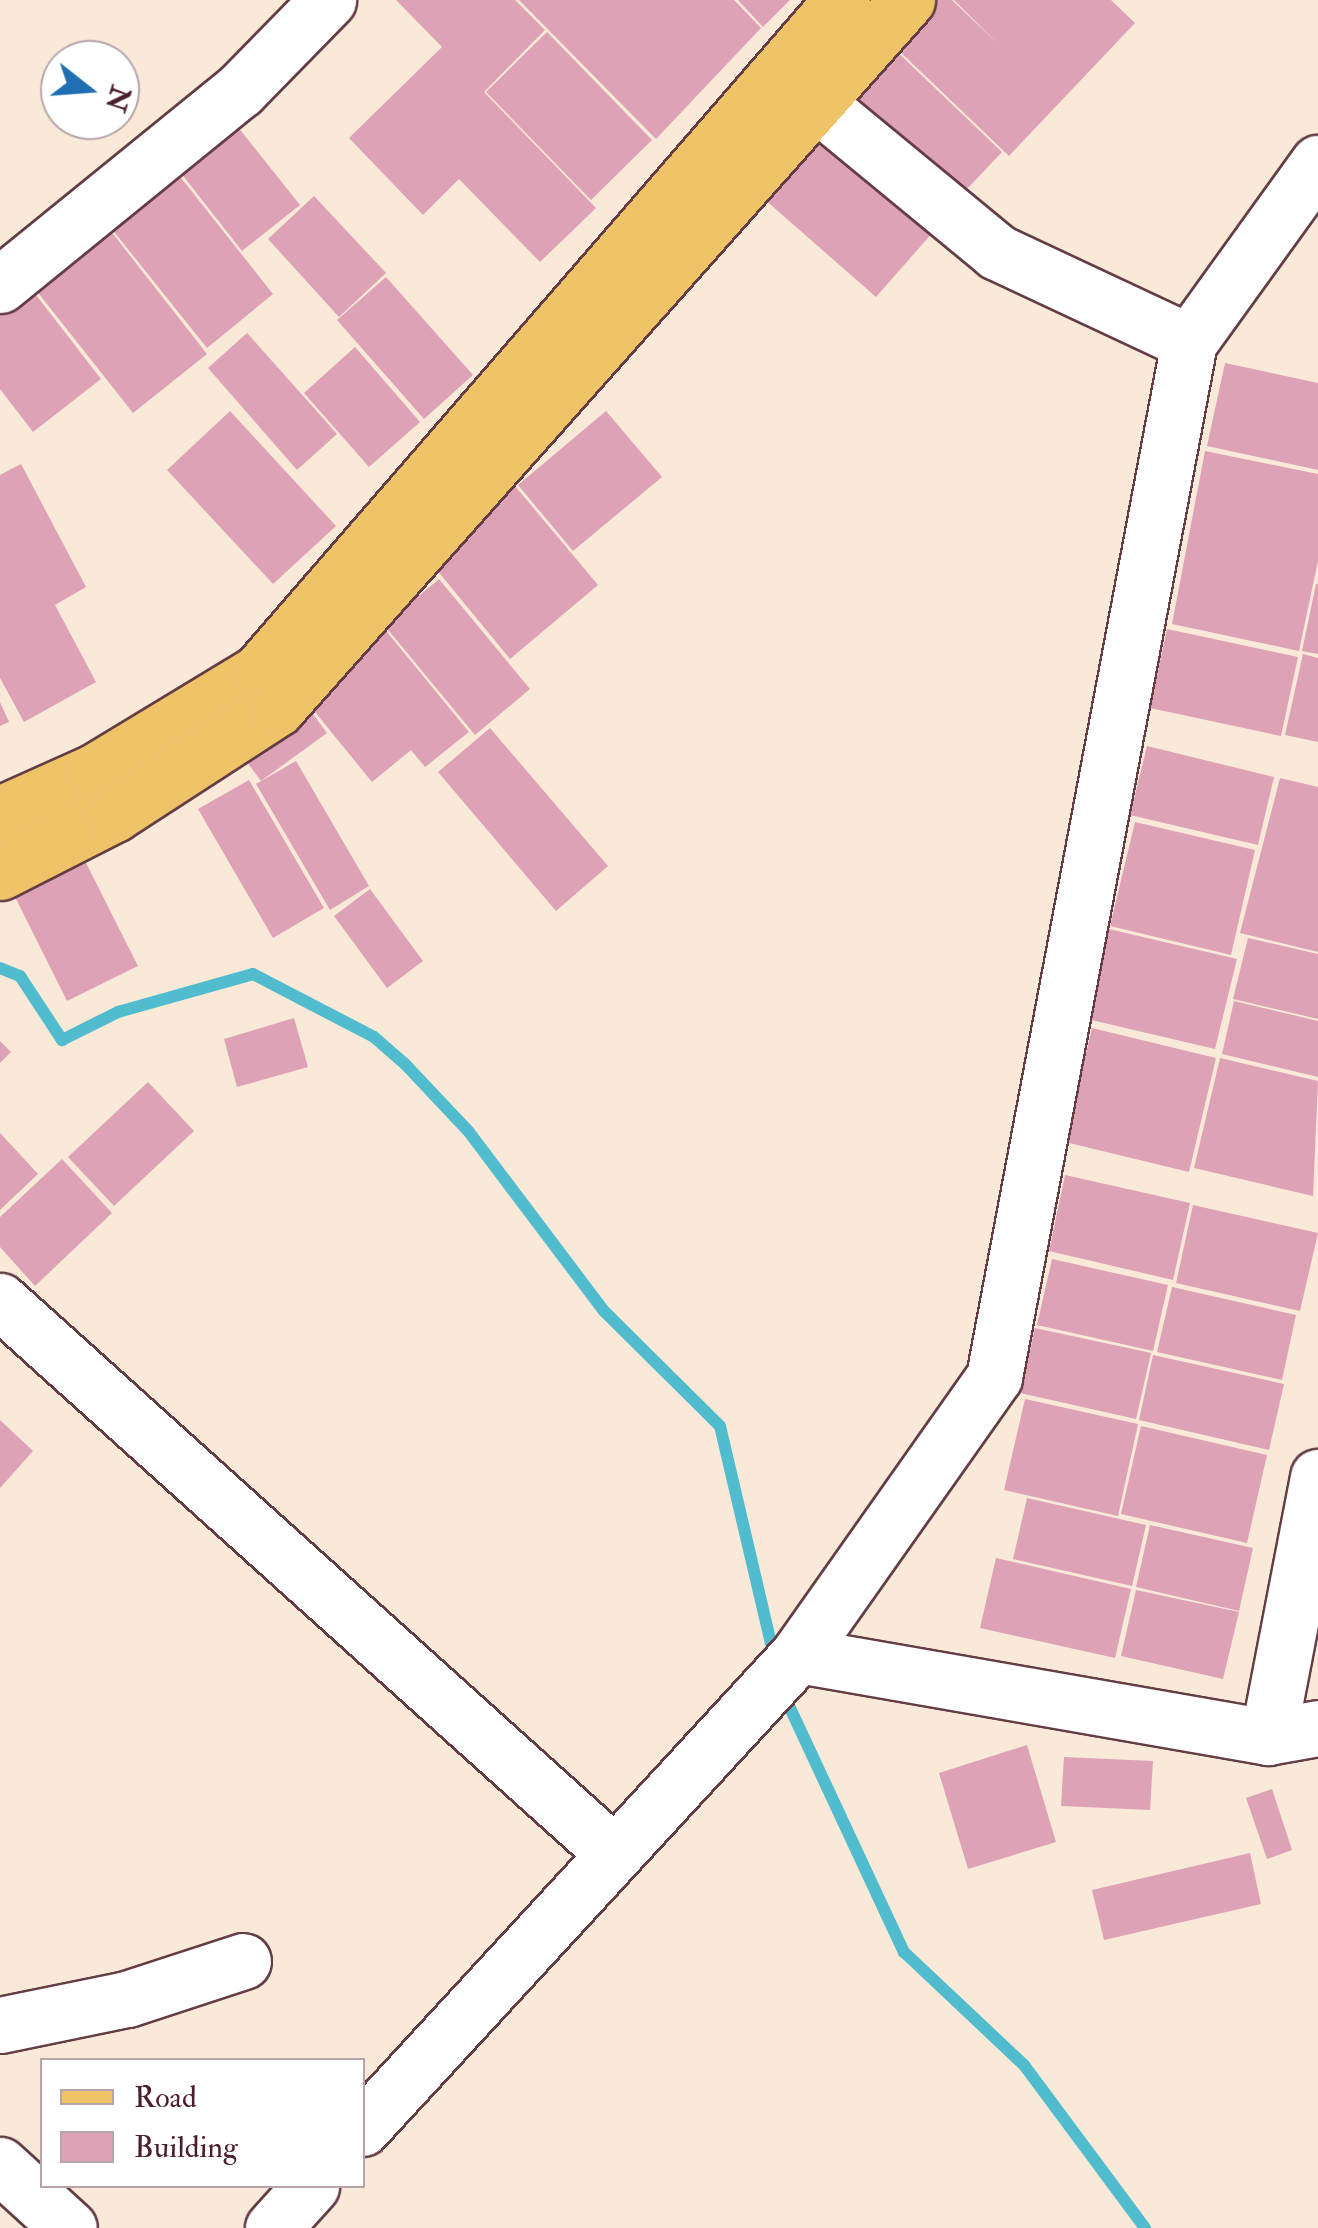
<!DOCTYPE html>
<html>
<head>
<meta charset="utf-8">
<style>
  body { margin:0 }
  #map { position:relative; width:1318px; height:2228px; overflow:hidden; background:#f9e9d8; font-family:"IM FELL Double Pica",serif }
  div>[style] { position:absolute }
  .stream>* { height:12px; margin:-6px; padding:0 6px; transform-origin:6px; border-radius:6px; background:#52bccf }
  .building>* { inset:0; background:#dea2b7 }
  .roads { filter:drop-shadow(2px 0 #643d45) drop-shadow(-2px 0 #643d45) drop-shadow(0 2px #643d45) drop-shadow(0 -2px #643d45) }
  .minor>* { height:55px; margin:-27.5px; padding:0 27.5px; transform-origin:27.5px; border-radius:27.5px; background:#fff }
  .major>* { height:55px; margin:-27.5px; padding:0 27.5px; transform-origin:27.5px; border-radius:27.5px; background:#efc469 }
  span { translate:-50% -50%; white-space:nowrap; text-align:center; line-height:1.15; -webkit-text-stroke:8px #fff; paint-order:stroke }
  .legend { position:absolute; left:40px; top:2058px; width:325px; height:130px; box-sizing:border-box; background:#fff; border:2px solid #b7a5aa; margin:0; padding:12px 18px; list-style:none; font-size:30px; color:#4a1f2b }
  .legend li { display:flex; align-items:center; gap:20px; height:50px }
  .legend b { width:50px; border:2px solid #b7a5aa }
  .north { position:absolute; left:40px; top:40px; width:100px; height:100px; box-sizing:border-box; background:#fff; border:2px solid #b7a5aa; border-radius:50%; rotate:107deg; font-size:28px; font-weight:700; line-height:40px; text-align:center; color:#4a1f2b }
  .north::after { content:''; display:block; margin:auto; width:35px; height:45px; background:#1f6fb2; clip-path:polygon(50% 0,100% 100%,50% 72%,0 100%) }
</style>
</head>
<body>
<div id="map">
  <div class="stream">
    <i style="left:0;top:968px;width:22px;rotate:22deg"></i>
    <i style="left:20px;top:976px;width:77px;rotate:56.7deg"></i>
    <i style="left:62px;top:1040px;width:63px;rotate:-26.6deg"></i>
    <i style="left:118px;top:1012px;width:140px;rotate:-15.7deg"></i>
    <i style="left:253px;top:974px;width:136px;rotate:27.5deg"></i>
    <i style="left:374px;top:1037px;width:41px;rotate:41.1deg"></i>
    <i style="left:405px;top:1064px;width:93px;rotate:46.7deg"></i>
    <i style="left:469px;top:1132px;width:224px;rotate:53deg"></i>
    <i style="left:604px;top:1311px;width:163px;rotate:44.8deg"></i>
    <i style="left:720px;top:1426px;width:236px;rotate:76.8deg"></i>
    <i style="left:784px;top:1695px;width:284px;rotate:65deg"></i>
    <i style="left:904px;top:1952px;width:165px;rotate:43.3deg"></i>
    <i style="left:1024px;top:2065px;width:203px;rotate:53.4deg"></i>
  </div>
  <div class="building">
    <i style="clip-path:polygon(396px 0,515px 0,545px 30px,484px 92px,596px 208px,540px 262px,459px 179px,423px 215px,349px 138px,442px 47px)"></i>
    <i style="clip-path:polygon(519px 0,734px 0,761px 28px,656px 139px)"></i>
    <i style="clip-path:polygon(738px 0,790px 0,763px 27px)"></i>
    <i style="clip-path:polygon(935px 0,952px 0,999px 45px,954px 0,1111px 0,1135px 23px,1009px 156px,893px 45px)"></i>
    <i style="clip-path:polygon(547px 32px,652px 140px,591px 200px,486px 92px)"></i>
    <i style="clip-path:polygon(891px 46px,1002px 152px,950px 207px,839px 100px)"></i>
    <i style="clip-path:polygon(234px 122px,300px 205px,242px 251px,177px 168px)"></i>
    <i style="clip-path:polygon(820px 132px,934px 231px,876px 297px,763px 198px)"></i>
    <i style="clip-path:polygon(174px 169px,273px 294px,207px 348px,107px 223px)"></i>
    <i style="clip-path:polygon(314px 196px,386px 273px,339px 317px,268px 239px)"></i>
    <i style="clip-path:polygon(103px 221px,207px 354px,133px 413px,28px 280px)"></i>
    <i style="clip-path:polygon(386px 277px,473px 375px,424px 419px,337px 320px)"></i>
    <i style="clip-path:polygon(26px 282px,101px 379px,33px 432px,0 389px,0 302px)"></i>
    <i style="clip-path:polygon(247px 333px,337px 434px,297px 470px,208px 368px)"></i>
    <i style="clip-path:polygon(355px 347px,420px 422px,369px 467px,304px 393px)"></i>
    <i style="clip-path:polygon(1225px 363px,1318px 383px,1318px 470px,1207px 446px)"></i>
    <i style="clip-path:polygon(230px 411px,336px 526px,273px 584px,167px 470px)"></i>
    <i style="clip-path:polygon(606px 411px,662px 477px,573px 551px,518px 485px)"></i>
    <i style="clip-path:polygon(1205px 451px,1318px 474px,1318px 561px,1299px 651px,1172px 624px)"></i>
    <i style="clip-path:polygon(21px 464px,86px 587px,55px 605px,96px 682px,24px 722px,0 678px,0 475px)"></i>
    <i style="clip-path:polygon(515px 486px,598px 585px,510px 659px,427px 558px)"></i>
    <i style="clip-path:polygon(439px 579px,530px 689px,475px 735px,384px 625px)"></i>
    <i style="clip-path:polygon(1316px 584px,1318px 584px,1318px 654px,1302px 651px)"></i>
    <i style="clip-path:polygon(378px 621px,469px 732px,425px 767px,411px 750px,372px 782px,302px 696px)"></i>
    <i style="clip-path:polygon(1167px 629px,1298px 657px,1281px 736px,1150px 708px)"></i>
    <i style="clip-path:polygon(1303px 654px,1318px 658px,1318px 742px,1285px 735px)"></i>
    <i style="clip-path:polygon(302px 699px,327px 733px,261px 781px,236px 747px)"></i>
    <i style="clip-path:polygon(0 702px,9px 722px,0 726px)"></i>
    <i style="clip-path:polygon(490px 728px,608px 866px,556px 911px,438px 772px)"></i>
    <i style="clip-path:polygon(1147px 746px,1274px 777px,1258px 845px,1130px 815px)"></i>
    <i style="clip-path:polygon(296px 761px,369px 886px,330px 910px,256px 784px)"></i>
    <i style="clip-path:polygon(1280px 778px,1318px 787px,1318px 952px,1240px 933px)"></i>
    <i style="clip-path:polygon(249px 780px,324px 908px,273px 938px,198px 809px)"></i>
    <i style="clip-path:polygon(1135px 822px,1255px 850px,1231px 955px,1110px 926px)"></i>
    <i style="clip-path:polygon(82px 855px,138px 966px,67px 1001px,12px 891px)"></i>
    <i style="clip-path:polygon(370px 889px,423px 961px,387px 988px,334px 916px)"></i>
    <i style="clip-path:polygon(1109px 929px,1237px 959px,1215px 1049px,1087px 1019px)"></i>
    <i style="clip-path:polygon(1248px 938px,1318px 954px,1318px 1019px,1233px 999px)"></i>
    <i style="clip-path:polygon(1234px 1001px,1318px 1021px,1318px 1077px,1222px 1054px)"></i>
    <i style="clip-path:polygon(294px 1018px,308px 1067px,237px 1087px,224px 1039px)"></i>
    <i style="clip-path:polygon(1092px 1028px,1216px 1058px,1189px 1172px,1065px 1142px)"></i>
    <i style="clip-path:polygon(0 1041px,11px 1052px,0 1063px)"></i>
    <i style="clip-path:polygon(1220px 1058px,1318px 1081px,1313px 1196px,1194px 1168px)"></i>
    <i style="clip-path:polygon(148px 1082px,194px 1131px,114px 1206px,68px 1157px)"></i>
    <i style="clip-path:polygon(0 1133px,38px 1174px,0 1210px)"></i>
    <i style="clip-path:polygon(62px 1159px,112px 1213px,35px 1286px,0 1247px,0 1217px)"></i>
    <i style="clip-path:polygon(1065px 1175px,1190px 1203px,1173px 1280px,1049px 1251px)"></i>
    <i style="clip-path:polygon(1193px 1205px,1318px 1233px,1300px 1311px,1176px 1283px)"></i>
    <i style="clip-path:polygon(1052px 1259px,1168px 1285px,1153px 1351px,1037px 1325px)"></i>
    <i style="clip-path:polygon(1172px 1287px,1296px 1315px,1282px 1380px,1157px 1352px)"></i>
    <i style="clip-path:polygon(1035px 1328px,1151px 1353px,1136px 1419px,1020px 1393px)"></i>
    <i style="clip-path:polygon(1153px 1355px,1284px 1384px,1269px 1450px,1139px 1420px)"></i>
    <i style="clip-path:polygon(1025px 1399px,1138px 1424px,1118px 1516px,1004px 1490px)"></i>
    <i style="clip-path:polygon(0 1420px,33px 1451px,0 1488px)"></i>
    <i style="clip-path:polygon(1141px 1426px,1267px 1455px,1247px 1543px,1121px 1514px)"></i>
    <i style="clip-path:polygon(1027px 1498px,1146px 1525px,1132px 1586px,1013px 1559px)"></i>
    <i style="clip-path:polygon(1150px 1525px,1253px 1548px,1239px 1611px,1136px 1587px)"></i>
    <i style="clip-path:polygon(996px 1558px,1131px 1589px,1115px 1658px,980px 1628px)"></i>
    <i style="clip-path:polygon(1136px 1590px,1239px 1612px,1223px 1679px,1121px 1656px)"></i>
    <i style="clip-path:polygon(1027px 1745px,1056px 1842px,968px 1869px,939px 1773px)"></i>
    <i style="clip-path:polygon(1064px 1757px,1153px 1761px,1150px 1810px,1061px 1806px)"></i>
    <i style="clip-path:polygon(1272px 1789px,1292px 1850px,1267px 1859px,1246px 1798px)"></i>
    <i style="clip-path:polygon(1250px 1853px,1261px 1904px,1104px 1940px,1092px 1890px)"></i>
  </div>
  <div class="roads">
    <div class="minor">
      <i style="left:814px;top:101px;width:237px;rotate:39.5deg"></i>
      <i style="left:997px;top:252px;width:212px;rotate:25.1deg"></i>
      <i style="left:0;top:285px;width:309px;rotate:-39.1deg"></i>
      <i style="left:240px;top:90px;width:126px;rotate:-45.6deg"></i>
      <i style="left:0;top:1301px;width:822px;rotate:41.99deg"></i>
      <i style="left:798px;top:1655px;width:477px;rotate:9.9deg"></i>
      <i style="left:1268px;top:1737px;width:51px;rotate:-10.2deg"></i>
      <i style="left:1268px;top:1737px;width:265px;rotate:-79.1deg"></i>
      <i style="left:0;top:2025px;width:130px;rotate:-11.6deg"></i>
      <i style="left:127px;top:1999px;width:122px;rotate:-18.1deg"></i>
      <i style="left:362px;top:2128px;width:643px;rotate:-47.33deg"></i>
      <i style="left:798px;top:1655px;width:340px;rotate:-54.8deg"></i>
      <i style="left:994px;top:1377px;width:1053px;rotate:-79.33deg"></i>
      <i style="left:1189px;top:342px;width:221px;rotate:-54.2deg"></i>
      <i style="left:0;top:2165px;width:93px;rotate:42.4deg"></i>
      <i style="left:273px;top:2228px;width:57px;rotate:-47.9deg"></i>
    </div>
    <div class="major">
      <i style="left:0;top:814px;width:103px;rotate:-24.1deg"></i>
      <i style="left:94px;top:772px;width:193px;rotate:-31.2deg"></i>
      <i style="left:259px;top:672px;width:890px;rotate:-49.06deg"></i>
      <i style="left:0;top:872px;width:128px;rotate:-27deg"></i>
      <i style="left:114px;top:814px;width:194px;rotate:-33deg"></i>
      <i style="left:277px;top:708px;width:948px;rotate:-48.34deg"></i>
    </div>
  </div>
  <ul class="legend">
  <li><b style="height:12px;background:#efc469"></b>Road</li>
  <li><b style="height:28px;background:#dea2b7"></b>Building</li>
  </ul>
  <div class="north">N</div>
</div>
</body>
</html>
